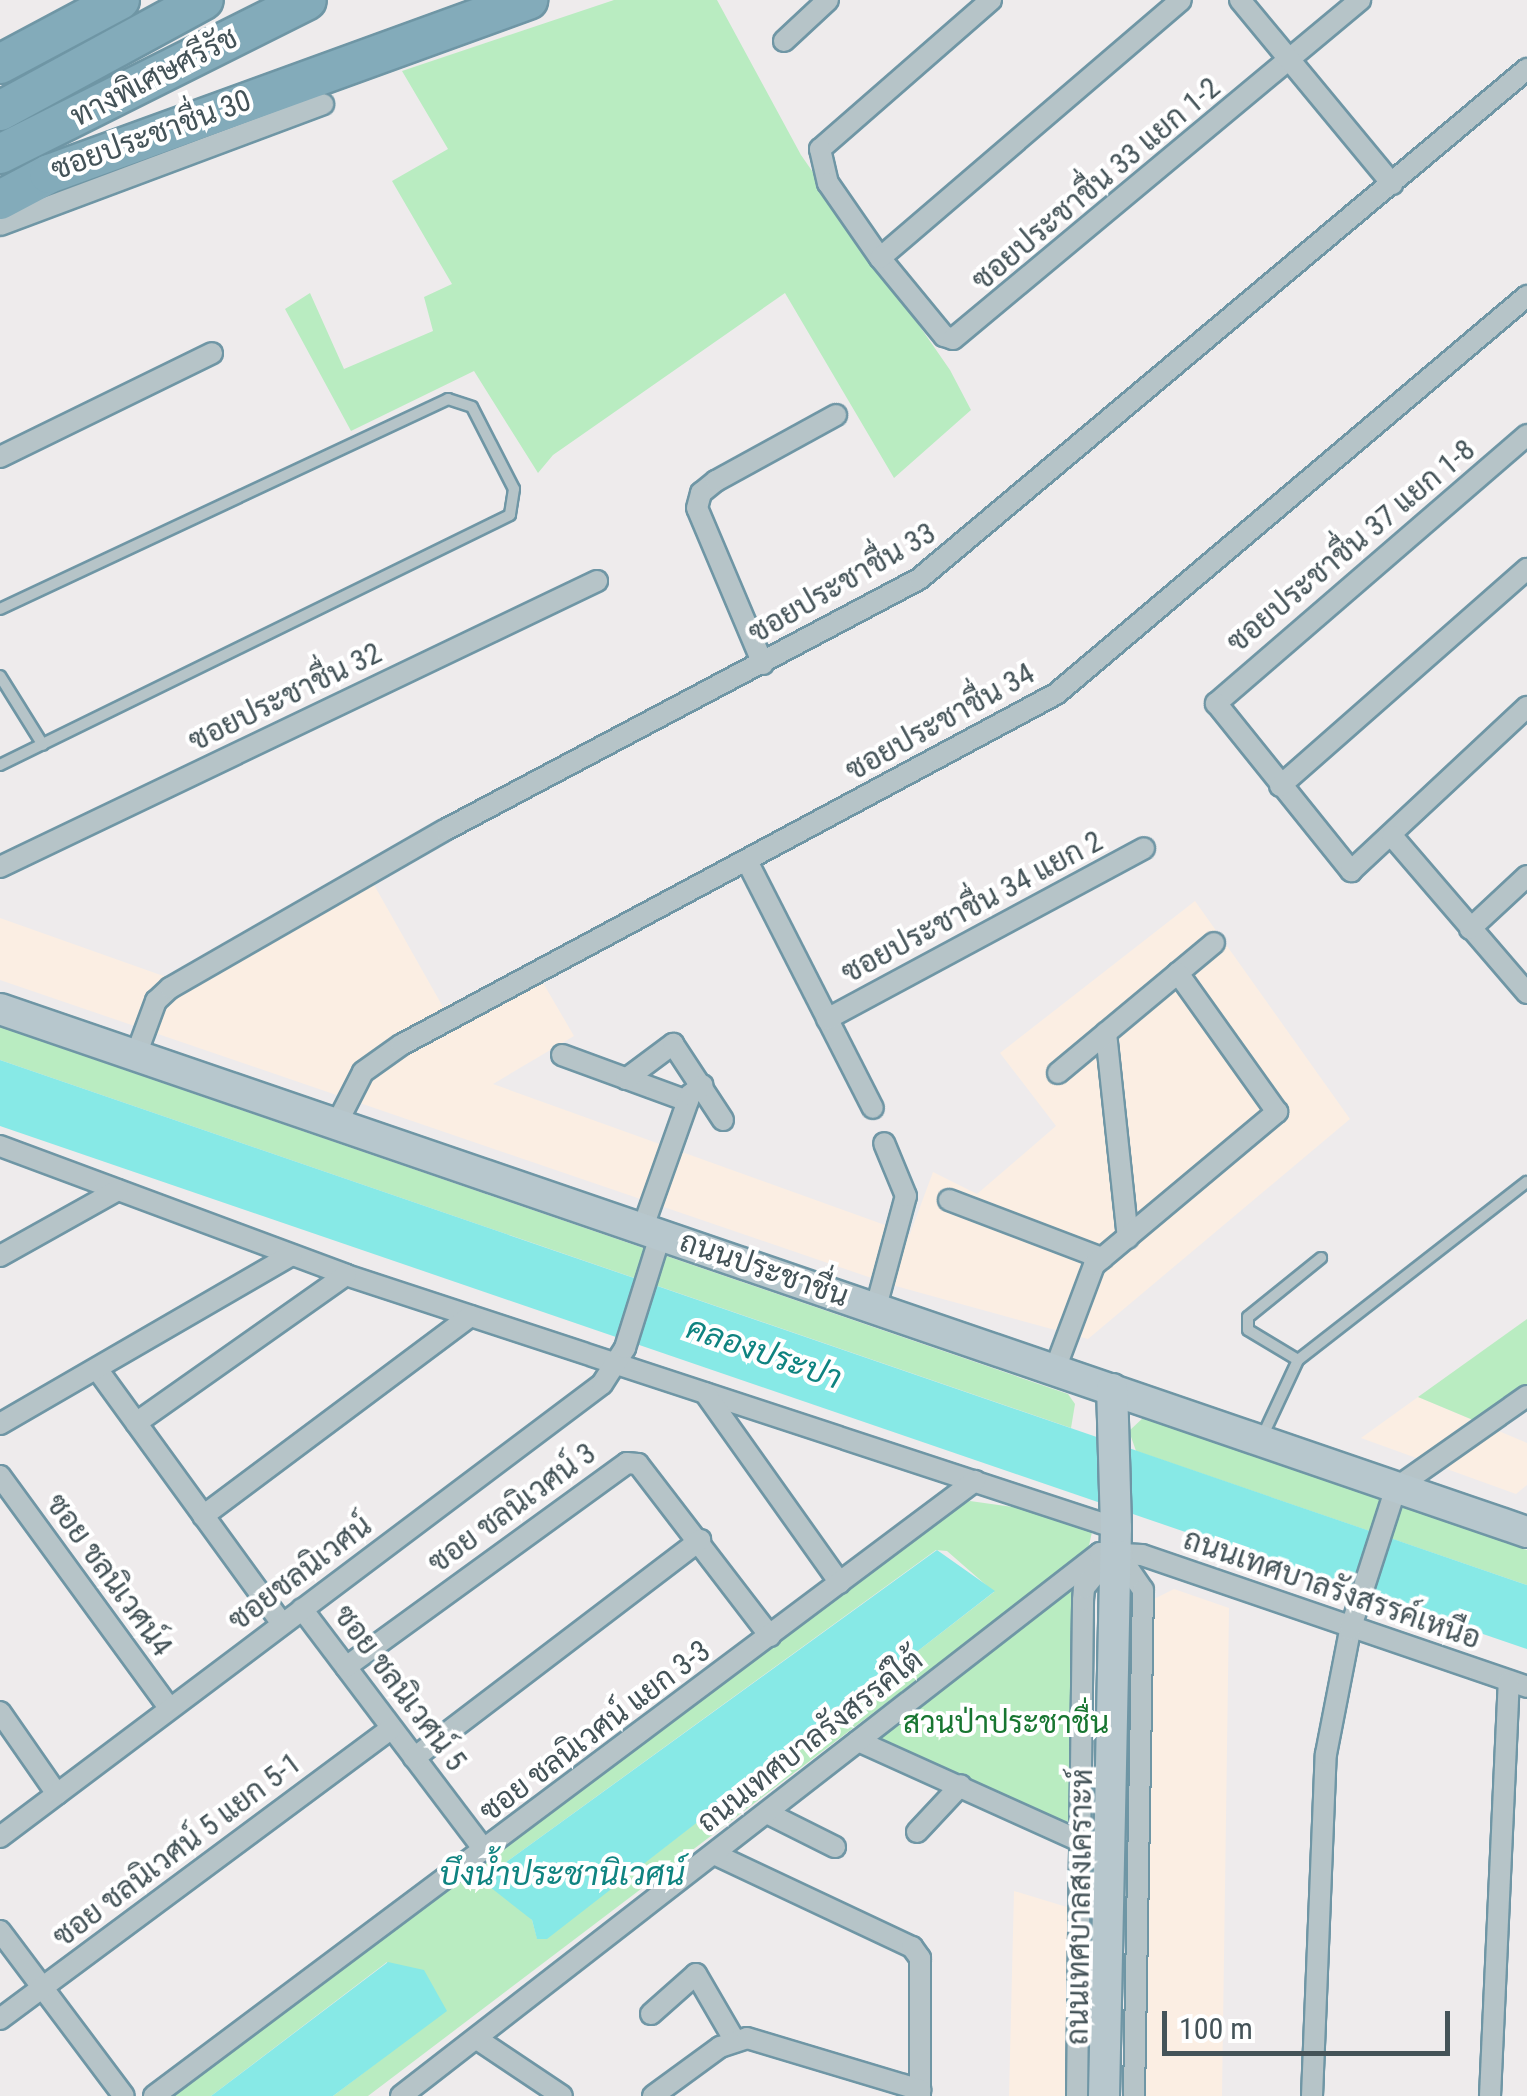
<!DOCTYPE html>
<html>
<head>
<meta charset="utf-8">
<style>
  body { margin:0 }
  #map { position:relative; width:1527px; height:2096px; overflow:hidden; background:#eeebec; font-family:"Roboto Condensed",Sarabun,sans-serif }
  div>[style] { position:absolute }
  .commercial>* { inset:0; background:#fbeee3 }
  .green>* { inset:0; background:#b9ecc1 }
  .water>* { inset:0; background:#87e9e6 }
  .roads { filter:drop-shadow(2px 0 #6f96a5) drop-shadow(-2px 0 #6f96a5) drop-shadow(0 2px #6f96a5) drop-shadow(0 -2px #6f96a5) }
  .lane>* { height:10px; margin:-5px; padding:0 5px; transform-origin:5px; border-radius:5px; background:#b6c4c8 }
  .street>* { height:20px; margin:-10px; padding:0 10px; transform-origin:10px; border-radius:10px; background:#b6c4c8 }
  .secondary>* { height:30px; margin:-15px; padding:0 15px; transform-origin:15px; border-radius:15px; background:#b7c7cd }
  .highway>* { height:38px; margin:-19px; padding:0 19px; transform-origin:19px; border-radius:19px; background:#83abba }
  span { translate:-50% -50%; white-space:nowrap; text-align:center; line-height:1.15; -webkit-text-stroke:8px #fff; paint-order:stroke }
  .street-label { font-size:30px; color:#445358 }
  .park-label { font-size:30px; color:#187631 }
  .water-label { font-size:32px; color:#0f8380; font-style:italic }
  .scale { position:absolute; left:1162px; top:2011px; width:288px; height:45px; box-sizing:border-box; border:5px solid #445358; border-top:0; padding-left:12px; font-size:30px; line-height:35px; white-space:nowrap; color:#445358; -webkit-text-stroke:8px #fff; paint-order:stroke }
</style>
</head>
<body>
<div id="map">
  <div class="commercial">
    <i style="clip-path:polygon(373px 883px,443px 1007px,532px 964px,574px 1036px,493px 1084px,910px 1234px,933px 1172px,977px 1194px,1056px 1126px,1000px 1053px,1195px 901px,1350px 1119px,1088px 1339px,892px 1285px,0 980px,0 918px,186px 984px)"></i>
    <i style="clip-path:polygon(1418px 1397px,1527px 1443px,1527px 1485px,1516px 1494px,1361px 1438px)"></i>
    <i style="clip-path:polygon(1174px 1589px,1229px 1608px,1222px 2096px,1141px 2096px,1152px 1600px)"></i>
    <i style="clip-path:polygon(1014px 1891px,1080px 1911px,1072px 2096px,1009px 2096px)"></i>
  </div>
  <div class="green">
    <i style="clip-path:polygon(614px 0,717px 0,801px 155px,950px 370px,971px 410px,894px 478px,785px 293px,553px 455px,538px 473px,474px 371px,351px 431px,285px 309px,310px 293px,344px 369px,433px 331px,424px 297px,452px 284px,392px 181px,448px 149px,402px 71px)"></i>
    <i style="clip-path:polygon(0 1027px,1068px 1394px,1075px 1404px,1071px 1428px,0 1060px)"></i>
    <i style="clip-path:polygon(1527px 1319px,1527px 1386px,1473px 1420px,1418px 1397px)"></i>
    <i style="clip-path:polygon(1144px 1417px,1527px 1550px,1527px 1585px,1136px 1451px,1129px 1431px)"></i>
    <i style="clip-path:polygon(evenodd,970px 1501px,1019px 1508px,1092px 1532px,1088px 1550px,368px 2096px,333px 2096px,383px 2058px,387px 1962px,211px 2096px,166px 2096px,930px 1522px,970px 1501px,936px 1550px,947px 1551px,994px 1592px,547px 1938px,537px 1938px,532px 1920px,491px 1873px,936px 1550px)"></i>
    <i style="clip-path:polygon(1074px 1581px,1073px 1827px,867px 1741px)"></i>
  </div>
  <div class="water">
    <i style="clip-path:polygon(0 1060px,1527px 1585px,1527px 1649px,0 1126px)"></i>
    <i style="clip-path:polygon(937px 1550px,995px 1591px,547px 1939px,537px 1939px,532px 1920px,490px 1887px,491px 1873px)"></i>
    <i style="clip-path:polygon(388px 1962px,424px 1970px,447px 2011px,333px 2096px,211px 2096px)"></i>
  </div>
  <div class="roads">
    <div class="lane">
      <i style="left:0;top:609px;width:495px;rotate:-25.1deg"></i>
      <i style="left:448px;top:399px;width:25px;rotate:18deg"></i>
      <i style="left:472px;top:407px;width:92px;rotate:62.9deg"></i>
      <i style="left:514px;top:489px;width:26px;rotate:99deg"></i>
      <i style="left:510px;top:515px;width:568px;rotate:153.89deg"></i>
      <i style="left:0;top:676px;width:81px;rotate:58.1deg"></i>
      <i style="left:1298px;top:1360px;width:58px;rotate:-149deg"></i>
      <i style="left:1248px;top:1330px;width:13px;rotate:-90deg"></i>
      <i style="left:1248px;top:1317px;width:94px;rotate:-38.9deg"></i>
      <i style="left:1263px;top:1435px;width:83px;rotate:-65deg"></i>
      <i style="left:1298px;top:1360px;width:290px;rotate:-37.9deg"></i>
    </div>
    <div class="street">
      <i style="left:991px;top:0;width:227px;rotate:138.9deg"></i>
      <i style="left:820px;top:149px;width:35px;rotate:77deg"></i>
      <i style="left:828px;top:183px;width:91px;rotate:55.3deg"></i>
      <i style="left:880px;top:258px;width:101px;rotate:50.6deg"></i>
      <i style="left:944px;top:336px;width:9px;rotate:18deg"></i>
      <i style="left:953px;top:339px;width:530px;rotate:-39.79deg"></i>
      <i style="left:1240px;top:0;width:239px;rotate:50.4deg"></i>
      <i style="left:784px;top:41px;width:60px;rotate:-43deg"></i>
      <i style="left:0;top:225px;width:345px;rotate:-20.5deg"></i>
      <i style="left:880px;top:258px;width:396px;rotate:-40.6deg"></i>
      <i style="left:1527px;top:435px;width:411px;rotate:139.2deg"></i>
      <i style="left:1216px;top:703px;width:216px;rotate:51.2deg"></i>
      <i style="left:1351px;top:871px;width:241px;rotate:-43deg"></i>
      <i style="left:0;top:457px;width:236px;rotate:-26.1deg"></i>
      <i style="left:763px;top:664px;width:169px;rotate:-112.9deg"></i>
      <i style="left:697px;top:508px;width:16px;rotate:-75deg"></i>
      <i style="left:701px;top:493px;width:19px;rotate:-39deg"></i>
      <i style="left:716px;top:481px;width:137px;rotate:-28.8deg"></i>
      <i style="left:1280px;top:786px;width:329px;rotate:-41.3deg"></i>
      <i style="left:1392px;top:836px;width:207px;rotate:49.3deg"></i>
      <i style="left:747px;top:861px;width:277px;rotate:63deg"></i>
      <i style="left:0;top:867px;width:662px;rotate:-25.6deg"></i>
      <i style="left:1470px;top:929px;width:78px;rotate:-42.9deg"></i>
      <i style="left:827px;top:1019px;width:360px;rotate:-28.3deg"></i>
      <i style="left:1106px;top:1033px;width:206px;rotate:83.9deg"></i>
      <i style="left:136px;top:1055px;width:58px;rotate:-69.7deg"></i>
      <i style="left:156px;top:1001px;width:19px;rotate:-43deg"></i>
      <i style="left:170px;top:988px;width:317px;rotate:-29.9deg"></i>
      <i style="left:445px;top:830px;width:536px;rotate:-27.9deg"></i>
      <i style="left:919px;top:579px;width:794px;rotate:-39.99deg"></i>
      <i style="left:562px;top:1055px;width:134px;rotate:20.1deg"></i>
      <i style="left:1058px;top:1073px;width:203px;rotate:-39.8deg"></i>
      <i style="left:626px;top:1079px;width:59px;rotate:-36.7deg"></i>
      <i style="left:673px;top:1044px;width:91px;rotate:56.7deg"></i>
      <i style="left:337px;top:1123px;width:57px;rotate:-63deg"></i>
      <i style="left:363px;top:1072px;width:47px;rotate:-35.4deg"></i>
      <i style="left:401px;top:1045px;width:743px;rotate:-28.19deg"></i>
      <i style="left:1056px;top:694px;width:617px;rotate:-40.2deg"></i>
      <i style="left:0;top:1146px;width:369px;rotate:20.4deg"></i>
      <i style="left:346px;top:1275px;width:810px;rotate:18.19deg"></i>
      <i style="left:949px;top:1200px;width:164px;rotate:20.8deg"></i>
      <i style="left:643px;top:1227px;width:140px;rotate:-70.4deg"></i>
      <i style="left:690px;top:1095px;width:16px;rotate:-38deg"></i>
      <i style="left:0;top:1256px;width:135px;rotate:-29.2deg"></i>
      <i style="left:876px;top:1307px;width:115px;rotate:-74.9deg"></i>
      <i style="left:906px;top:1196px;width:57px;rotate:-112.5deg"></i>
      <i style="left:97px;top:1369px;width:315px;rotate:54deg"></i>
      <i style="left:1055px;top:1369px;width:111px;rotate:-69.4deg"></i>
      <i style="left:1094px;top:1265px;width:239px;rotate:-39.9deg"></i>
      <i style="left:1277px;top:1112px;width:171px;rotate:-125.5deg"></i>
      <i style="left:705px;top:1393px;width:233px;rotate:54.6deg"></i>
      <i style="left:136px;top:1423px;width:257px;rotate:-35.2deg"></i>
      <i style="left:0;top:1424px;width:337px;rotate:-30.1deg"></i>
      <i style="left:0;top:1476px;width:288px;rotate:53.9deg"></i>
      <i style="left:203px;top:1516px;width:334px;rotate:-36.8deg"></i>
      <i style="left:1116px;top:1551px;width:47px;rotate:55.3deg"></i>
      <i style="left:1143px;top:1590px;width:506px;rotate:91.02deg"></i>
      <i style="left:302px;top:1609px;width:303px;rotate:52.9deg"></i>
      <i style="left:346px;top:1667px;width:347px;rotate:-36deg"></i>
      <i style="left:627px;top:1463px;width:11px;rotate:5deg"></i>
      <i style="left:638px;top:1464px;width:217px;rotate:52.5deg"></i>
      <i style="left:0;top:1712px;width:100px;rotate:55.2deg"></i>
      <i style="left:858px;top:1741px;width:246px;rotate:24.3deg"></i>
      <i style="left:414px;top:1758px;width:360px;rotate:-37.3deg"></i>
      <i style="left:767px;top:1813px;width:76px;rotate:26.6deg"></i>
      <i style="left:917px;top:1832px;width:64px;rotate:-46.9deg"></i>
      <i style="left:0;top:1837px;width:753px;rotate:-36.96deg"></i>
      <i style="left:602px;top:1384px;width:43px;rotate:-57.4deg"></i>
      <i style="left:625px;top:1348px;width:121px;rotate:-72.6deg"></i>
      <i style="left:714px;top:1854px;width:219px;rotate:25.2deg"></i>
      <i style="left:912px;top:1947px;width:14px;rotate:54deg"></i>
      <i style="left:920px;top:1958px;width:138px;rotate:90deg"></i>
      <i style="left:0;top:1931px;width:206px;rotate:53.1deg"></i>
      <i style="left:651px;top:2014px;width:60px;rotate:-41.6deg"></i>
      <i style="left:696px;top:1974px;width:78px;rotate:59.8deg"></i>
      <i style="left:0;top:2019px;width:487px;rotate:-36.6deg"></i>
      <i style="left:477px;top:2039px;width:102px;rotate:33.8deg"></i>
      <i style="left:154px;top:2096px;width:1026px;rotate:-36.84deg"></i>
      <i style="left:401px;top:2096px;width:885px;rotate:-37.84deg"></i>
      <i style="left:1100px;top:1553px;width:42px;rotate:2.7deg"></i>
      <i style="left:1142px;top:1555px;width:407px;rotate:18.9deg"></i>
      <i style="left:653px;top:2096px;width:83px;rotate:-36.2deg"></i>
      <i style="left:720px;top:2047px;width:28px;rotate:-18deg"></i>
      <i style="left:747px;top:2038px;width:181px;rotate:16.7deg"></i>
      <i style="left:1077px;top:2096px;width:496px;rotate:-89.3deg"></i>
      <i style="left:1083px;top:1600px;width:12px;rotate:-85deg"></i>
      <i style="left:1084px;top:1588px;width:43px;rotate:-50.7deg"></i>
      <i style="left:1312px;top:2096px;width:342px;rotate:-87.7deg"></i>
      <i style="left:1326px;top:1754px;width:126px;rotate:-79deg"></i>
      <i style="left:1350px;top:1630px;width:149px;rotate:-72.1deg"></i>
      <i style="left:1396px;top:1488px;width:160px;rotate:-35.1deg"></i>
      <i style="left:1490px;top:2096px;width:415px;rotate:-87.4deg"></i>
    </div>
    <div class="secondary">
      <i style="left:0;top:1009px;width:1614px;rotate:18.91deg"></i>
      <i style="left:1104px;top:2096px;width:568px;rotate:-88.79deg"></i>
      <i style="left:1116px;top:1528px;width:139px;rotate:-91.6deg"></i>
    </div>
    <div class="highway">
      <i style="left:0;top:64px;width:136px;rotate:-28.1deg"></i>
      <i style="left:0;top:111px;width:232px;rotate:-28.6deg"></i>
      <i style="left:0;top:154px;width:343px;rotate:-26.6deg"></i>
      <i style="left:0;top:200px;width:55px;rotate:-28deg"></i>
      <i style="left:49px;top:174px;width:510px;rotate:-19.96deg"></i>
    </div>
  </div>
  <div class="street-label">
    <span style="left:154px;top:77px;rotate:-27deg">ทางพิเศษศรีรัช</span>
    <span style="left:151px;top:135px;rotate:-20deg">ซอยประชาชื่น 30</span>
    <span style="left:1096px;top:184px;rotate:-40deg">ซอยประชาชื่น 33 แยก 1-2</span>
    <span style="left:1351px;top:546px;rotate:-40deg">ซอยประชาชื่น 37 แยก 1-8</span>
    <span style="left:842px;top:583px;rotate:-30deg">ซอยประชาชื่น 33</span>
    <span style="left:285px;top:697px;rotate:-26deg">ซอยประชาชื่น 32</span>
    <span style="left:940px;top:722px;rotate:-29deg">ซอยประชาชื่น 34</span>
    <span style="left:972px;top:907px;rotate:-28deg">ซอยประชาชื่น 34 แยก 2</span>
    <span style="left:764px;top:1269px;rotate:19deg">ถนนประชาชื่น</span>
    <span style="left:512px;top:1508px;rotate:-36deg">ซอย ชลนิเวศน์ 3</span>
    <span style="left:300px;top:1573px;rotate:-37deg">ซอยชลนิเวศน์</span>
    <span style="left:109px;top:1575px;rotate:54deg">ซอย ชลนิเวศน์4</span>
    <span style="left:1332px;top:1589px;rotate:19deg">ถนนเทศบาลรังสรรค์เหนือ</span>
    <span style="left:400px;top:1688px;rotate:53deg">ซอย ชลนิเวศน์ 5</span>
    <span style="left:595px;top:1731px;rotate:-37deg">ซอย ชลนิเวศน์ แยก 3-3</span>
    <span style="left:810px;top:1741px;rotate:-38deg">ถนนเทศบาลรังสรรค์ใต้</span>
    <span style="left:177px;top:1850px;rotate:-37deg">ซอย ชลนิเวศน์ 5 แยก 5-1</span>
    <span style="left:1080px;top:1907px;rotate:-89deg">ถนนเทศบาลสงเคราะห์</span>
  </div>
  <div class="park-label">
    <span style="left:1006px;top:1723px">สวนป่าประชาชื่น</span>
  </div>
  <div class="water-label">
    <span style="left:764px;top:1353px;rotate:19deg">คลองประปา</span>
    <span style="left:562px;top:1874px">บึงน้ำประชานิเวศน์</span>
  </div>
  <div class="scale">100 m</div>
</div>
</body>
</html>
